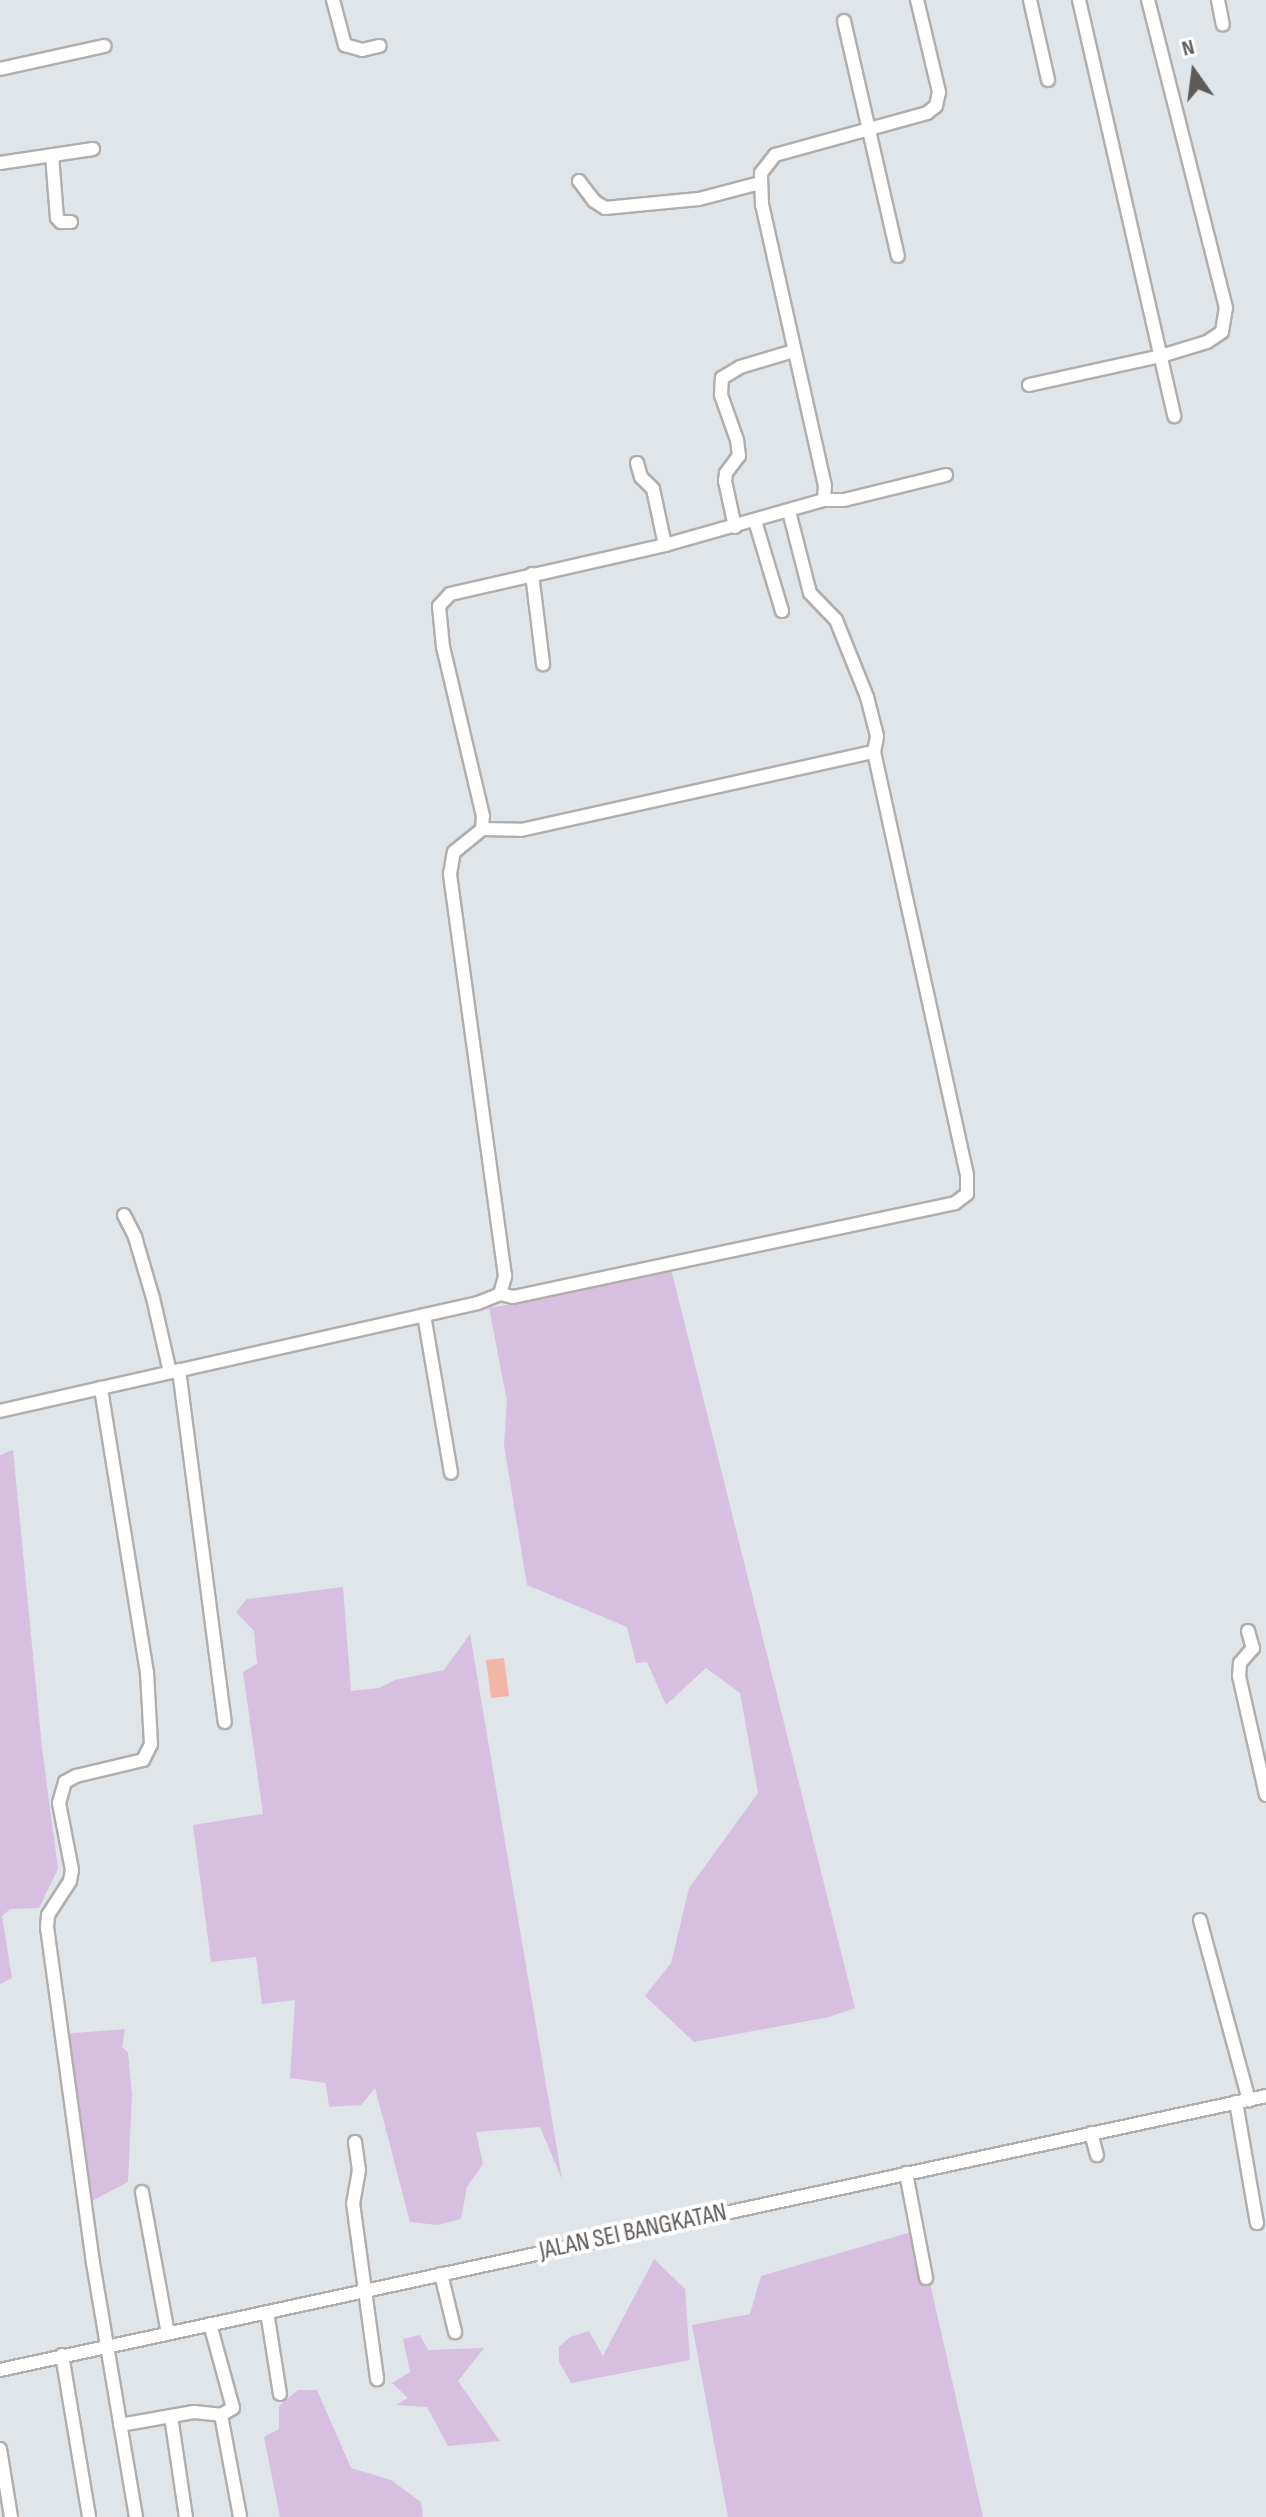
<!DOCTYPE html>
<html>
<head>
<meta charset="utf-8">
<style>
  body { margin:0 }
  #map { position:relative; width:1266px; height:2517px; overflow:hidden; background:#e0e5ea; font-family:"Sofia Sans Condensed",sans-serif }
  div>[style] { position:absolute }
  .green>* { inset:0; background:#d7bfdf }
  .water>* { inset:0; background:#f3b5a7 }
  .roads { filter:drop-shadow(2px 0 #b2aeac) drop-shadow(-2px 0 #b2aeac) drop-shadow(0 2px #b2aeac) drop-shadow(0 -2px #b2aeac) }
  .minor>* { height:12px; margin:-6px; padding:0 6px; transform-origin:6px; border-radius:6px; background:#fff }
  span { translate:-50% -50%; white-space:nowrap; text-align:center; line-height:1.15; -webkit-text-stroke:8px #fff; paint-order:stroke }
  .street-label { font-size:26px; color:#5f5b59 }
  .north { position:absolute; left:1154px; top:32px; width:80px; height:80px; -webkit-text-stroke:6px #fff; paint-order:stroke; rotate:346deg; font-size:22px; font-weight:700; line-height:32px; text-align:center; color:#5f5b59 }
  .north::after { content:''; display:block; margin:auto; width:28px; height:36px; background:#5f5b59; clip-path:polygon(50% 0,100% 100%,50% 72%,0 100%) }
</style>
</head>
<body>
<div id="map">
  <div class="green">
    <i style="clip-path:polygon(670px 1265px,855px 2008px,829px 2017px,694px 2042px,645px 1996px,671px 1963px,689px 1888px,758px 1793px,740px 1693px,706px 1668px,666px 1705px,647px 1662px,636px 1663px,627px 1627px,527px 1585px,504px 1445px,507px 1401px,489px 1308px,544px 1298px)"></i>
    <i style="clip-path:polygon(13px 1450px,42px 1748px,58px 1869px,39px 1908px,10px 1909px,2px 1916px,12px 1978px,0 1984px,0 1455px)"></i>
    <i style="clip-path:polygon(343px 1587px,351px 1691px,379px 1688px,395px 1680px,444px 1670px,470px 1634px,562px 2179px,540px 2127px,476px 2132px,483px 2164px,467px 2187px,461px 2219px,438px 2225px,410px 2222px,375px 2088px,361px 2105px,329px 2107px,326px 2083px,290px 2078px,295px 2000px,262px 2004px,256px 1957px,211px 1962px,193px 1825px,263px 1814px,243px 1672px,257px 1664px,254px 1631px,236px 1612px,247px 1599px)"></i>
    <i style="clip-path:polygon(125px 2029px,122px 2047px,128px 2052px,132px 2095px,128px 2182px,84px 2205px,62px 2034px)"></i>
    <i style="clip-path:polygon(918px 2230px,983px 2517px,728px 2517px,692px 2325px,750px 2314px,761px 2276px)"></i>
    <i style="clip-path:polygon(654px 2259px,685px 2289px,690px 2360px,571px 2383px,559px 2362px,559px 2347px,570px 2337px,589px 2331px,603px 2356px)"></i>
    <i style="clip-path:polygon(420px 2335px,428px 2350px,484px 2348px,458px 2381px,500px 2441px,448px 2446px,427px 2407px,396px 2405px,408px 2398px,392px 2383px,410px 2372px,403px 2339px)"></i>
    <i style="clip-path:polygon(298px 2390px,317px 2390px,351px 2468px,391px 2480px,421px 2502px,423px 2517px,280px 2517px,264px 2437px,279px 2429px,279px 2406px)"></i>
  </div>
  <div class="water">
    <i style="clip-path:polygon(504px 1658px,509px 1696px,491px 1698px,486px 1660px)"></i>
  </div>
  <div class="roads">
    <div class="minor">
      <i style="left:333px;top:0;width:47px;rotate:75.1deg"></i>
      <i style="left:345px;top:45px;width:18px;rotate:16deg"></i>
      <i style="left:362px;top:50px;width:18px;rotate:-13deg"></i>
      <i style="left:1030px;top:0;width:82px;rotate:77.3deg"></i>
      <i style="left:1079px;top:0;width:427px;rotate:77.1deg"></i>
      <i style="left:1218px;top:0;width:25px;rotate:79deg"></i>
      <i style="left:844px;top:21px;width:241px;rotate:77.1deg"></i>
      <i style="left:0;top:69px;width:107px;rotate:-12.4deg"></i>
      <i style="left:52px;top:155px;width:63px;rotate:85.5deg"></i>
      <i style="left:57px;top:218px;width:6px;rotate:45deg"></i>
      <i style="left:61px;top:222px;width:10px"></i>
      <i style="left:0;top:163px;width:94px;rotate:-8.6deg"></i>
      <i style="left:579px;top:181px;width:25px;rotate:53deg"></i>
      <i style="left:594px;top:201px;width:13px;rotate:32deg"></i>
      <i style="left:605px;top:208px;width:94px;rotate:-5.5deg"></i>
      <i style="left:699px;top:199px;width:63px;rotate:-14.7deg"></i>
      <i style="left:1029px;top:385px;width:135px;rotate:-12.4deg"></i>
      <i style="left:1161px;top:356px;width:48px;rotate:-16.9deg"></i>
      <i style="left:1207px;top:342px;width:18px;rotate:-34deg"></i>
      <i style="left:1222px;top:332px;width:24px;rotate:-81deg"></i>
      <i style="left:1226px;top:308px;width:318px;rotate:-104.2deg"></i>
      <i style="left:637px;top:463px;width:15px;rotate:74deg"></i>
      <i style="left:641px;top:477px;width:17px;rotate:45deg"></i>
      <i style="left:653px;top:489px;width:57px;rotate:77.9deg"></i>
      <i style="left:824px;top:500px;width:20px"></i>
      <i style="left:844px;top:500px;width:105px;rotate:-13.8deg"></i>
      <i style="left:755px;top:521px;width:94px;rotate:73.3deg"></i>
      <i style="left:735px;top:527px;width:47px;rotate:-102.3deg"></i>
      <i style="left:725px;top:481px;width:8px;rotate:-83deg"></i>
      <i style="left:726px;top:473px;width:21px;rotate:-53deg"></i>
      <i style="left:739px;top:456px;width:16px;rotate:-97deg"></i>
      <i style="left:737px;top:440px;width:48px;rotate:-109.6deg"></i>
      <i style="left:721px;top:395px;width:17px;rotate:-87deg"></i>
      <i style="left:722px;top:378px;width:21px;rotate:-31deg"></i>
      <i style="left:740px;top:367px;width:56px;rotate:-16.5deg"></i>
      <i style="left:532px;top:574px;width:91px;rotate:83deg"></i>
      <i style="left:482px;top:829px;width:39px;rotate:1deg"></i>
      <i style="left:521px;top:830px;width:362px;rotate:-12.5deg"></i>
      <i style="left:124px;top:1215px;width:25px;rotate:63deg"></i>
      <i style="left:135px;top:1237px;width:64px;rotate:73.6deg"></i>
      <i style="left:153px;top:1298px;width:76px;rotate:77.1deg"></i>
      <i style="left:500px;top:1294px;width:19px;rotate:-74deg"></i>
      <i style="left:505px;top:1276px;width:406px;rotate:-97.8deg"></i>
      <i style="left:450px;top:874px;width:22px;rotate:-80deg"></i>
      <i style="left:454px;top:852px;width:36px;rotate:-39deg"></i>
      <i style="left:482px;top:829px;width:13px;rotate:-86deg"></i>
      <i style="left:483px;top:816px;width:174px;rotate:-103.3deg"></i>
      <i style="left:443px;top:647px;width:41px;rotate:-95.6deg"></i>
      <i style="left:439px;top:606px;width:16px;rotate:-47deg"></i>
      <i style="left:450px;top:594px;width:221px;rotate:-12.8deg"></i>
      <i style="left:665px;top:545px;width:165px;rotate:-15.8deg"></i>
      <i style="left:824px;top:500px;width:14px;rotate:-86deg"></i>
      <i style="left:825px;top:486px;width:288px;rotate:-102.6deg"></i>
      <i style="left:762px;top:205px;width:32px;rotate:-92deg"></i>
      <i style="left:761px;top:173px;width:23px;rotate:-52deg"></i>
      <i style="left:775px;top:155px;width:158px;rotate:-15.4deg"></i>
      <i style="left:927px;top:113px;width:11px;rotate:-38deg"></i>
      <i style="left:936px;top:106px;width:14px;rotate:-78deg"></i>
      <i style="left:939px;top:92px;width:95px;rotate:-103.4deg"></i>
      <i style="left:424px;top:1315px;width:160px;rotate:80.3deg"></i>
      <i style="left:179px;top:1370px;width:355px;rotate:82.6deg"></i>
      <i style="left:0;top:1411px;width:104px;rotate:-12.8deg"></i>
      <i style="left:1248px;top:1631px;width:18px;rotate:74deg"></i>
      <i style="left:1253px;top:1648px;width:20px;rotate:131deg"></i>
      <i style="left:1240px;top:1663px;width:13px;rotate:94deg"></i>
      <i style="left:1239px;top:1676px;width:122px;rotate:77.2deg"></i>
      <i style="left:1200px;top:1920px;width:187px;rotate:74.8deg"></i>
      <i style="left:1236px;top:2102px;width:123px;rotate:80.2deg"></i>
      <i style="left:1091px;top:2133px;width:23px;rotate:75deg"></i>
      <i style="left:355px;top:2142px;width:28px;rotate:82deg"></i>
      <i style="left:359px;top:2170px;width:34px;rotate:100deg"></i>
      <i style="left:353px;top:2203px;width:178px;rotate:82.2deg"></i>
      <i style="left:906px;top:2173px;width:107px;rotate:79.2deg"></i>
      <i style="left:142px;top:2192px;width:143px;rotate:79.6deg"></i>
      <i style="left:441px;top:2274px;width:60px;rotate:76.4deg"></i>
      <i style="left:267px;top:2312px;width:83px;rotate:81deg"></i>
      <i style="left:210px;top:2324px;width:87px;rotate:74.7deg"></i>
      <i style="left:233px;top:2408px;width:14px;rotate:150deg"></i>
      <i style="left:62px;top:2355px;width:164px;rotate:80.5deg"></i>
      <i style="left:0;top:2370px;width:1295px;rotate:-12.21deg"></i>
      <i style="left:171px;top:2416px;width:102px;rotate:81.6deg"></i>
      <i style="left:120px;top:2425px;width:75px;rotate:-10deg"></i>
      <i style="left:194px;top:2412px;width:27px;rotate:6deg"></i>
      <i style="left:221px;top:2415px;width:104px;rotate:79.4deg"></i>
      <i style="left:0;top:2449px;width:69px;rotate:80.8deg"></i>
      <i style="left:136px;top:2517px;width:258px;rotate:-99.6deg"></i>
      <i style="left:93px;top:2263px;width:339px;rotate:-97.8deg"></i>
      <i style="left:47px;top:1927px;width:12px;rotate:-85deg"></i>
      <i style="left:48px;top:1915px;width:40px;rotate:-57.1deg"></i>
      <i style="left:70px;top:1881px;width:11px;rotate:-80deg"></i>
      <i style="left:72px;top:1870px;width:68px;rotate:-101deg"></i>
      <i style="left:59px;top:1803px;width:22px;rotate:-74deg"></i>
      <i style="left:65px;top:1782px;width:13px;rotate:-29deg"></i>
      <i style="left:76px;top:1776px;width:69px;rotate:-13.4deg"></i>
      <i style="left:143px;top:1760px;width:18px;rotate:-63deg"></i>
      <i style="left:151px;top:1744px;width:71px;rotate:-93.2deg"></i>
      <i style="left:147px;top:1673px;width:289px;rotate:-99.2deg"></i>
      <i style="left:101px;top:1388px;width:386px;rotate:-12.7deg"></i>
      <i style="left:478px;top:1303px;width:24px;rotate:-22deg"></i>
      <i style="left:500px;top:1294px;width:13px;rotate:13deg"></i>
      <i style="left:513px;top:1297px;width:452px;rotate:-12deg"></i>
      <i style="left:955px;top:1203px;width:15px;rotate:-37deg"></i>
      <i style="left:967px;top:1194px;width:19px;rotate:-90deg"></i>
      <i style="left:967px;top:1175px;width:433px;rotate:-102.4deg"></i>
      <i style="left:874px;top:752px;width:16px;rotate:-79deg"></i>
      <i style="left:877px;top:736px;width:40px;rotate:-104.4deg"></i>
      <i style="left:867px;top:697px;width:83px;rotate:-111.9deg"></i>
      <i style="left:836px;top:620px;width:37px;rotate:-134deg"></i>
      <i style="left:810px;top:593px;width:85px;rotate:-104.4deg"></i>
    </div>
  </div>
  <div class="street-label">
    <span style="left:633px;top:2232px;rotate:-12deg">JALAN SEI BANGKATAN</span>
  </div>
  <div class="north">N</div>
</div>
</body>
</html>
